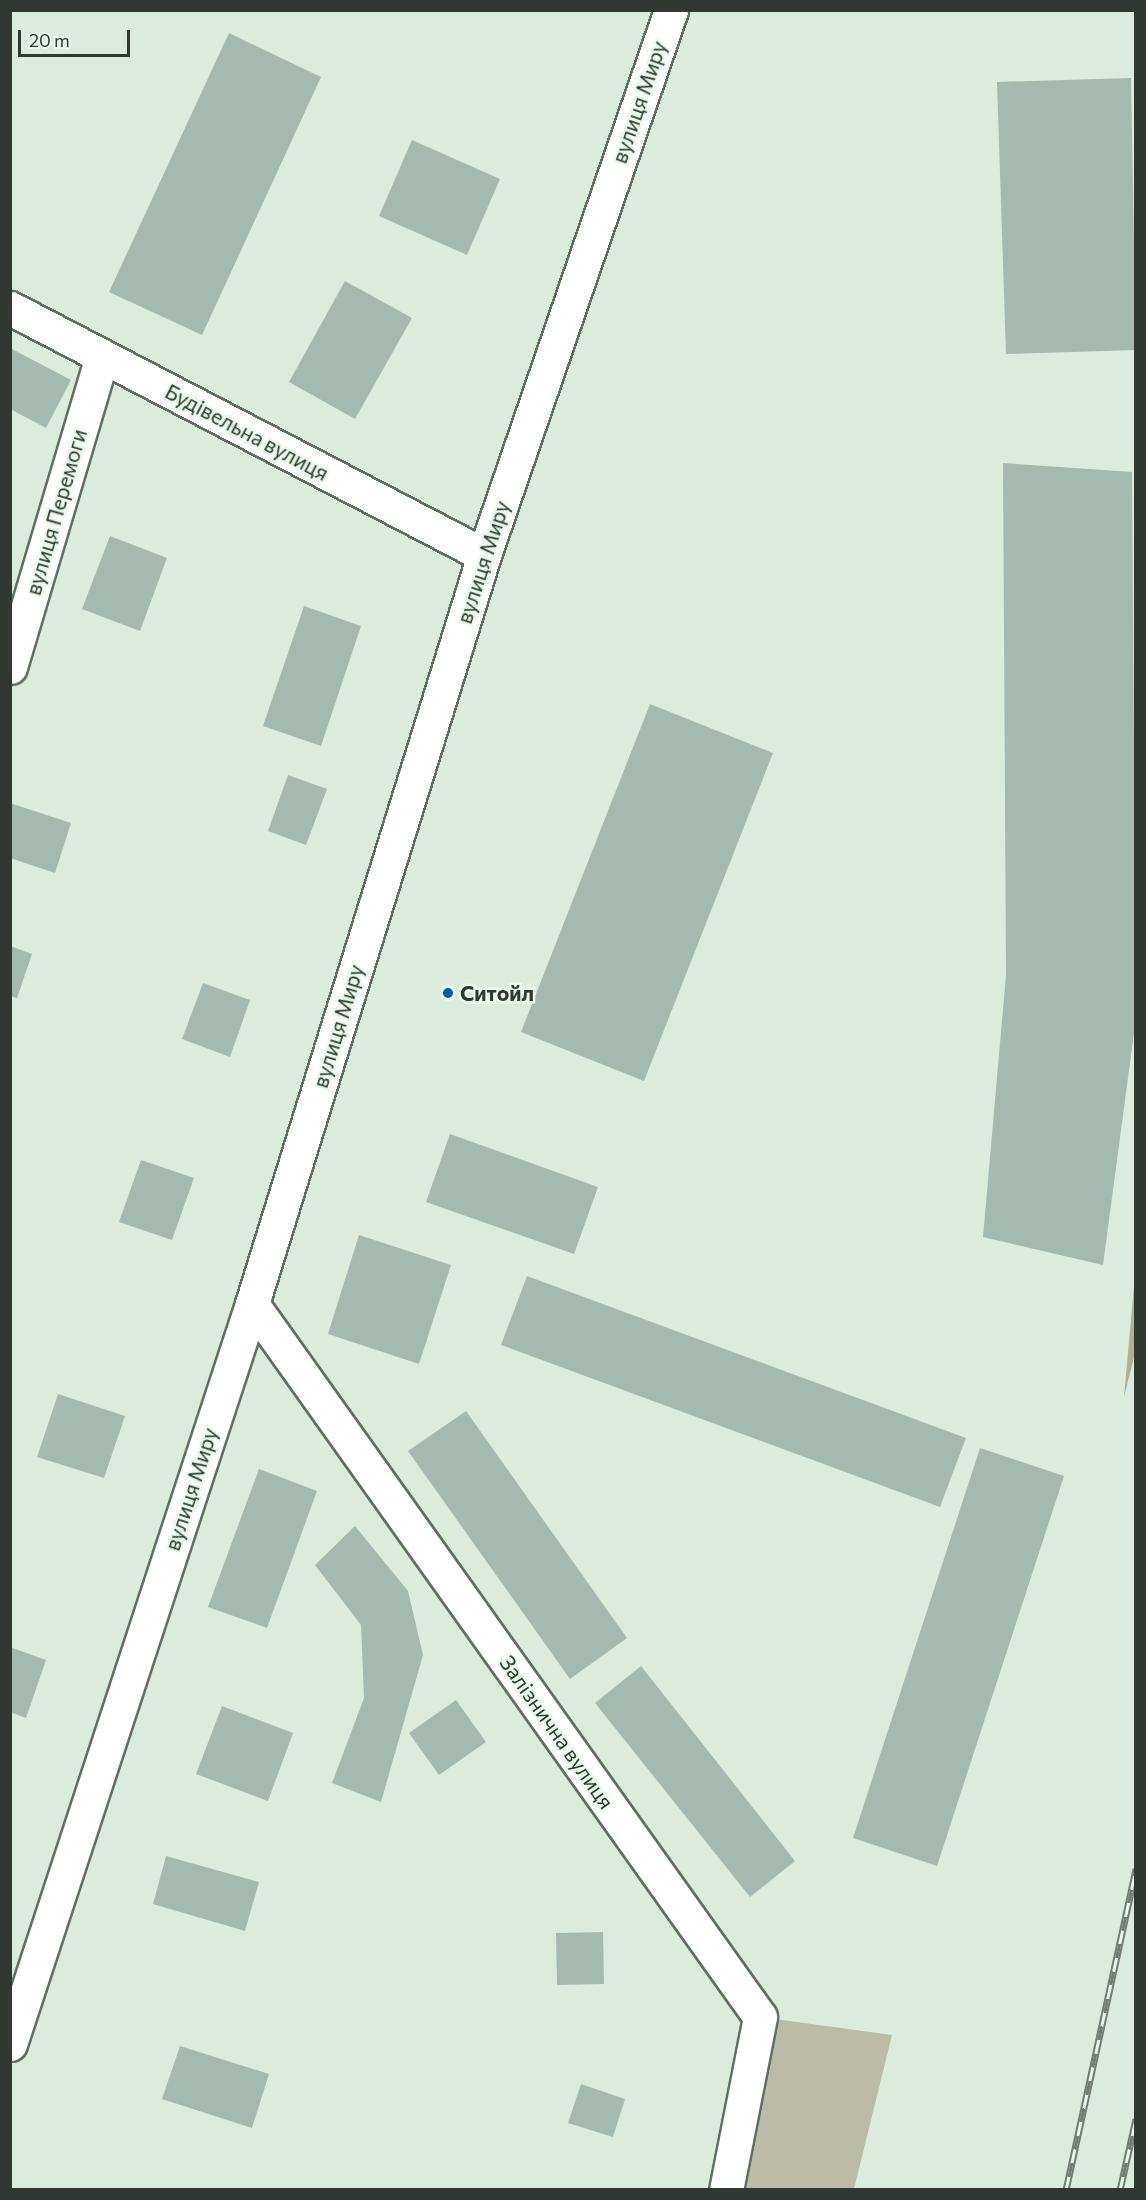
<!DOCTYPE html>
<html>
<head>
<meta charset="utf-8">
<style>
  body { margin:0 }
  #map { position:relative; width:1146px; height:2200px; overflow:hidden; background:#dbecdd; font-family:Commissioner,sans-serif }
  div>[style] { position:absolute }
  .green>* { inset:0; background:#bcbca6 }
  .forest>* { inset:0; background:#b0b093 }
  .building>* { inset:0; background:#a4bab1 }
  .roads { filter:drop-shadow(2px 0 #5f6f62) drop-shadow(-2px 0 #5f6f62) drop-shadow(0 2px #5f6f62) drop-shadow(0 -2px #5f6f62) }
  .street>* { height:33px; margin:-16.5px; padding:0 16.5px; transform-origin:16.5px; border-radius:16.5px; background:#fff }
  .primary>* { height:33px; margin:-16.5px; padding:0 16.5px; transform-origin:16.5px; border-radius:16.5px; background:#fff }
  .rail>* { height:7px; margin-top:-3.5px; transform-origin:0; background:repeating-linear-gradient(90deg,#e8faeb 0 14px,#717c72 0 28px); box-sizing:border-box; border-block:2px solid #717c72 }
  .dots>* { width:16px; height:16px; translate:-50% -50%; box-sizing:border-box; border:3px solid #e8faeb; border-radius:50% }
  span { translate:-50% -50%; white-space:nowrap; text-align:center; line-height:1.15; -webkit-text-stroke:5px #e8faeb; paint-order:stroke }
  .street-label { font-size:21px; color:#313731 }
  .poi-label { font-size:21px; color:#313731; font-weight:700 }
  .left { translate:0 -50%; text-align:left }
  .frame { position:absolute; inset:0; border:12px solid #313731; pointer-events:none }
  .scale { position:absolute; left:18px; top:30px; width:112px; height:27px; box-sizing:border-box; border:3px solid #313731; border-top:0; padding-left:8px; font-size:18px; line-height:21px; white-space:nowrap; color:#313731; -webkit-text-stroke:4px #e8faeb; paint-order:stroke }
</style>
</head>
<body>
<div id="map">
  <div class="green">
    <i style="clip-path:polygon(760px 2017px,892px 2035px,854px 2189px,726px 2190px)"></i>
  </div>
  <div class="forest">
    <i style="clip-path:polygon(1135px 1275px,1135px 1353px,1124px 1397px)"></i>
  </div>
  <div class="building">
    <i style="clip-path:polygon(229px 33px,321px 77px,202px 335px,109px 292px)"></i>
    <i style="clip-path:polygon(1131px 78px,1136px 350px,1006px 354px,997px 82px)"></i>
    <i style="clip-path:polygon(412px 140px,500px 179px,467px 255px,379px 216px)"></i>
    <i style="clip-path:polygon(345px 281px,412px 318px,355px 419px,289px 382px)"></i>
    <i style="clip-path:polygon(10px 348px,71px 380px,46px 428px,10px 409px)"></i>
    <i style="clip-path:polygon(1003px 463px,1132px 472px,1136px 1018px,1103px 1265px,983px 1237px,1006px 975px)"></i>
    <i style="clip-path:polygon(110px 536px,167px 558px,140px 631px,82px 609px)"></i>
    <i style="clip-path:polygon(304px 606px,361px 626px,321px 746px,263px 726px)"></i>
    <i style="clip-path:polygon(650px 704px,773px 753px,644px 1081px,521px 1032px)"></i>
    <i style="clip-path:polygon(288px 775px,327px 789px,306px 845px,268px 831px)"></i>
    <i style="clip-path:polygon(10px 803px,71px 823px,55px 873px,10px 858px)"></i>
    <i style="clip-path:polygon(10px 946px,32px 954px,17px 998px,10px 996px)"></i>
    <i style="clip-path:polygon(203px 983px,250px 1000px,230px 1057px,182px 1039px)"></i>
    <i style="clip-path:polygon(450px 1134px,598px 1187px,574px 1254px,426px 1202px)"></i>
    <i style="clip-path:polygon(141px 1160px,194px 1178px,172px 1240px,119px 1222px)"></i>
    <i style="clip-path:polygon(359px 1235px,451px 1265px,419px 1364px,328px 1334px)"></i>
    <i style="clip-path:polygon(527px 1276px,966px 1438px,940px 1507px,501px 1345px)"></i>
    <i style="clip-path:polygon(58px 1394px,125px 1416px,104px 1478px,37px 1457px)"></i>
    <i style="clip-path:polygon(466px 1411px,627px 1638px,570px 1679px,408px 1451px)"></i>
    <i style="clip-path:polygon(980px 1448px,1064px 1476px,937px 1866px,853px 1838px)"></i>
    <i style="clip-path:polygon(259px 1469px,317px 1491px,267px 1628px,208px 1607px)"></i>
    <i style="clip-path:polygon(355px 1526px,408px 1591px,423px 1655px,381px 1802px,332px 1783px,364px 1698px,361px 1625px,315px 1565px)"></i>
    <i style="clip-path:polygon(10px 1647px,46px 1660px,26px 1718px,10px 1712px)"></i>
    <i style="clip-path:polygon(641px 1666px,795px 1861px,750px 1897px,595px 1703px)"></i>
    <i style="clip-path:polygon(456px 1700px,486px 1742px,439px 1775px,409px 1733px)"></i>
    <i style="clip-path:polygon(222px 1706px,293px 1733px,268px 1801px,196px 1774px)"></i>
    <i style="clip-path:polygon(166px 1856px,259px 1882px,245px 1931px,153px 1904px)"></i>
    <i style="clip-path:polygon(603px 1932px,604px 1984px,557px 1985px,556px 1933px)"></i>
    <i style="clip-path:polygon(180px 2046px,269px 2074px,252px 2128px,162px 2099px)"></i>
    <i style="clip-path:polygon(581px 2084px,625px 2099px,613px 2137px,568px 2123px)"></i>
  </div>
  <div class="roads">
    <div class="street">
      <i style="left:10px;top:308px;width:534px;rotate:27.52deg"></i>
      <i style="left:10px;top:667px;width:324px;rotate:-73.5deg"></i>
      <i style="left:252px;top:1304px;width:875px;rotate:54.53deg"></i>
      <i style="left:760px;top:2017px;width:176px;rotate:101.1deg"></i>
    </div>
    <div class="primary">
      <i style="left:10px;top:2044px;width:779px;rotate:-71.89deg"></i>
      <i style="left:252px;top:1304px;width:784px;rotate:-72.79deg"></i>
      <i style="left:484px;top:555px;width:576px;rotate:-71.06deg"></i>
    </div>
  </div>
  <div class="rail">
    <i style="left:1066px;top:2190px;width:329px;rotate:-77.7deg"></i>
    <i style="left:1120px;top:2190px;width:73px;rotate:-77.3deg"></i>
  </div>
  <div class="dots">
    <i style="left:448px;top:993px;background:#005ba8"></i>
  </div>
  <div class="street-label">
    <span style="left:639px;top:102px;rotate:-71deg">вулиця Миру</span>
    <span style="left:247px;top:432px;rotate:28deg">Будівельна вулиця</span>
    <span style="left:56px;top:512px;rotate:-74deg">вулиця Перемоги</span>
    <span style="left:483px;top:562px;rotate:-72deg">вулиця Миру</span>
    <span style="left:338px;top:1026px;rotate:-73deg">вулиця Миру</span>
    <span style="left:191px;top:1489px;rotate:-72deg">вулиця Миру</span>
    <span style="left:557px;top:1732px;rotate:55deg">Залізнична вулиця</span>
  </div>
  <div class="poi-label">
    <span class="left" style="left:460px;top:993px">Ситойл</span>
  </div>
  <div class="frame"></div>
  <div class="scale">20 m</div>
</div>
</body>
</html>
